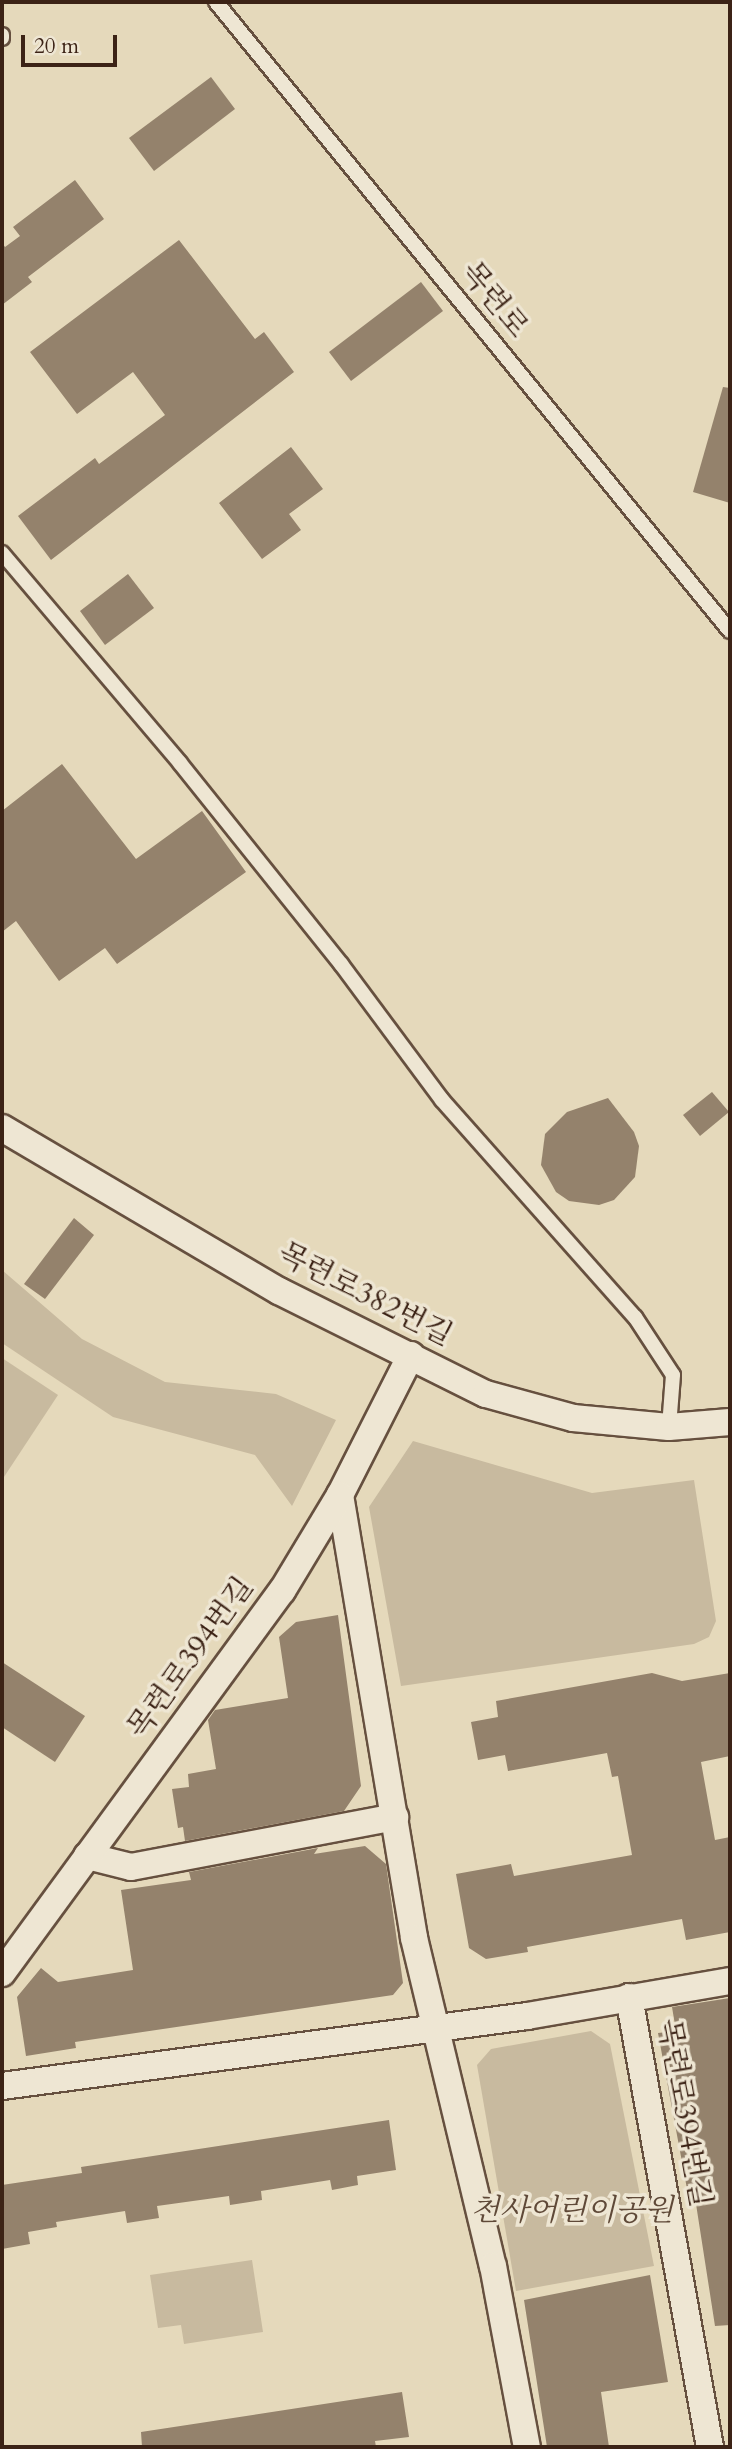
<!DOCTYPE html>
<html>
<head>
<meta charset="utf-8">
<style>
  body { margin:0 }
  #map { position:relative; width:732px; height:2449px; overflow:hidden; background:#e5d9bb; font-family:Cardo,"Noto Serif KR",serif }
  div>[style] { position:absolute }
  .green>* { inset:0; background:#c8ba9f }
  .building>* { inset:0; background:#94826c }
  .roads { filter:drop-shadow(2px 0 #66503f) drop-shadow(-2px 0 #66503f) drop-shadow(0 2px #66503f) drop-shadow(0 -2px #66503f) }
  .service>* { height:14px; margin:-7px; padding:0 7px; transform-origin:7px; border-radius:7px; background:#eee6d3 }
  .minor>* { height:26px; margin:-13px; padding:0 13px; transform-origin:13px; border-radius:13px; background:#eee6d3 }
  span { translate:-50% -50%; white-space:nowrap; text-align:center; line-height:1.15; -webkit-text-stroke:7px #eee6d3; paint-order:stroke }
  .street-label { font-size:30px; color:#3c2316 }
  .park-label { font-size:30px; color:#5f4938; font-style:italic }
  .frame { position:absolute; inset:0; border:4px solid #3c2316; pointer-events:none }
  .scale { position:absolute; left:21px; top:35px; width:96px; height:32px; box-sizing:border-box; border:4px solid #3c2316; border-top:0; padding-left:9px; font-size:21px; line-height:24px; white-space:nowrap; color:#3c2316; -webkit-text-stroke:5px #eee6d3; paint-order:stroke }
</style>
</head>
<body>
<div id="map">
  <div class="green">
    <i style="clip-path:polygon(2px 1270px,82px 1339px,165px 1382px,276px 1394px,336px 1420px,292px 1506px,255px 1455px,113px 1417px,2px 1343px)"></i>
    <i style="clip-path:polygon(2px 1358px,58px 1395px,2px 1480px)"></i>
    <i style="clip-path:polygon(413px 1441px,592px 1493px,694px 1480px,716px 1621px,709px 1637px,694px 1644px,401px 1686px,369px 1507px)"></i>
    <i style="clip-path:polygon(591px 2031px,610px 2044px,654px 2266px,516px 2291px,477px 2065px,491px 2049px)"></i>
    <i style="clip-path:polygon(252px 2260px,263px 2332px,184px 2344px,181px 2325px,158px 2328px,150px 2275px)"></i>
  </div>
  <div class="building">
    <i style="clip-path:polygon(211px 77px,235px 109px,154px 171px,129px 138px)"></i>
    <i style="clip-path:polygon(75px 180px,104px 219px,28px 277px,32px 282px,2px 305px,2px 243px,5px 247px,20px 236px,13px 227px)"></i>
    <i style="clip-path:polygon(179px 240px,255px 339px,264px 332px,294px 372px,51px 560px,18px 516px,95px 458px,99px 464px,165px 415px,133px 372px,77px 414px,30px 352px)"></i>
    <i style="clip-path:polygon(421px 282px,443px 311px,351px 381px,329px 352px)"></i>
    <i style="clip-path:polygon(723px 387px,730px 388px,730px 503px,693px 492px)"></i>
    <i style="clip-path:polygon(291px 447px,323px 489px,289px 514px,301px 530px,262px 559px,219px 503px)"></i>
    <i style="clip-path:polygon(128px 574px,154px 608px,105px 645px,80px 611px)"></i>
    <i style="clip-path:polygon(62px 764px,136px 859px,202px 811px,246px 872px,117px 964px,105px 948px,59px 981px,16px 921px,2px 932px,2px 811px)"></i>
    <i style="clip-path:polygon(712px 1092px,729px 1112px,700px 1136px,683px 1115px)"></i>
    <i style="clip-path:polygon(608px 1098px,634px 1132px,639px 1146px,635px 1177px,614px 1200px,599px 1205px,569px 1201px,556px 1192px,541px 1165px,545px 1134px,567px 1112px)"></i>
    <i style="clip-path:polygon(74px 1218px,94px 1235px,45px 1299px,24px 1284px)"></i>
    <i style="clip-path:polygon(338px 1615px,361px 1786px,344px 1811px,185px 1841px,183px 1827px,178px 1828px,172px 1789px,189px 1787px,188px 1774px,216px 1769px,208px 1720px,215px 1710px,288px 1698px,279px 1637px,296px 1622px)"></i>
    <i style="clip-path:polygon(2px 1662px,85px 1716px,55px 1762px,2px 1727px)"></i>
    <i style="clip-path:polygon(652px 1673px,682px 1681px,730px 1673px,730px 1756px,701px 1762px,715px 1840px,730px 1837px,730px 1932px,686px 1940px,682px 1919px,527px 1947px,528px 1952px,486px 1959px,469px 1948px,456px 1874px,511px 1864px,514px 1876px,632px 1855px,618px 1776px,612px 1777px,607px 1753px,508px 1771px,505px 1755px,478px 1760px,471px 1722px,498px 1717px,496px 1701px)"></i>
    <i style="clip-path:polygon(365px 1846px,386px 1864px,403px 1983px,393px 1995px,75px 2042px,76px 2048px,26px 2056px,17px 1997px,41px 1968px,58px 1982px,133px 1970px,121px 1890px,191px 1880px,189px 1872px,318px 1848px,314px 1854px)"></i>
    <i style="clip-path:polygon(730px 1998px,730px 2325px,715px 2326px,696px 2204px,690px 2205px,658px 2033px,676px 2031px,672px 2007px)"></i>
    <i style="clip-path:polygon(389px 2120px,396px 2170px,357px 2176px,358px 2185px,332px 2190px,330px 2180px,261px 2191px,262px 2200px,230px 2205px,229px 2196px,157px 2206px,159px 2218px,127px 2223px,125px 2211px,56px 2222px,57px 2227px,28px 2232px,30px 2244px,2px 2249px,2px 2185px,82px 2173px,81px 2167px)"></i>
    <i style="clip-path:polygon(650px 2275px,668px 2382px,601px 2392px,609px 2447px,547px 2447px,524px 2300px)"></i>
    <i style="clip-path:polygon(402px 2392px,409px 2437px,375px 2441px,376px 2447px,142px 2447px,141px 2432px)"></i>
  </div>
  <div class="roads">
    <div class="service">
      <i style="left:216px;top:2px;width:812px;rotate:50.75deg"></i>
      <i style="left:2px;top:35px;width:3px;rotate:90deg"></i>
      <i style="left:2px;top:553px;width:275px;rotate:49.7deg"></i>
      <i style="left:180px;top:763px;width:258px;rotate:51.3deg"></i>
      <i style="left:341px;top:964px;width:169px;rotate:53.4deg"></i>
      <i style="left:442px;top:1100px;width:290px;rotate:48.4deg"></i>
      <i style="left:635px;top:1317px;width:69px;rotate:56.8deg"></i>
      <i style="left:673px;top:1375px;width:52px;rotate:94.4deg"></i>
    </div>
    <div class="minor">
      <i style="left:2px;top:1128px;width:321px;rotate:30.5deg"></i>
      <i style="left:279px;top:1291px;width:231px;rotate:26.5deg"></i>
      <i style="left:486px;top:1394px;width:90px;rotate:15.4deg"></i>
      <i style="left:573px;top:1418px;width:96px;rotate:5.4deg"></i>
      <i style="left:669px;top:1427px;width:61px;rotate:-4.7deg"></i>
      <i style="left:411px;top:1355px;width:157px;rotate:116.9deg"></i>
      <i style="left:340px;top:1495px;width:449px;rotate:80.5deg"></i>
      <i style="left:414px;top:1938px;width:337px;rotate:76.5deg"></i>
      <i style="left:493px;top:2266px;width:184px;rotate:79.4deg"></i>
      <i style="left:87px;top:1856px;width:45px;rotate:14deg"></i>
      <i style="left:131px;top:1867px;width:269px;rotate:-10.7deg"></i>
      <i style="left:2px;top:1973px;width:474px;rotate:-53.8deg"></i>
      <i style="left:282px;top:1591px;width:112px;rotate:-58.9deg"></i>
      <i style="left:629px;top:1997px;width:457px;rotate:79.8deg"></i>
      <i style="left:2px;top:2086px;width:530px;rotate:-7.59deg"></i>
      <i style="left:527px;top:2016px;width:206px;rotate:-9.8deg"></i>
    </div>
  </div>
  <div class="street-label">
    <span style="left:494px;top:300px;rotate:51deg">목련로</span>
    <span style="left:365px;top:1295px;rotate:27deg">목련로382번길</span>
    <span style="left:191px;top:1658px;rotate:-54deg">목련로394번길</span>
    <span style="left:684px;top:2113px;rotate:80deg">목련로394번길</span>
  </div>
  <div class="park-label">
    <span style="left:572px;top:2211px">천사어린이공원</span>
  </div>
  <div class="frame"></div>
  <div class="scale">20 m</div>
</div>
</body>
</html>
